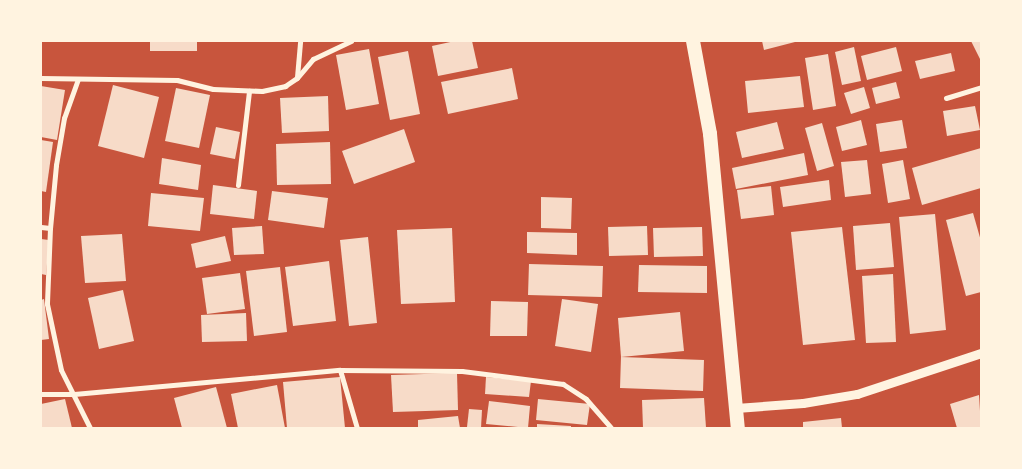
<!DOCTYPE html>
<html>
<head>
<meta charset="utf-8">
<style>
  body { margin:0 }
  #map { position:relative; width:1022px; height:469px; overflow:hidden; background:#c8553d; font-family:"DejaVu Sans",sans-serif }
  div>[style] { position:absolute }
  .building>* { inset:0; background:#f7dbc8 }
  .minor>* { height:5px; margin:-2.5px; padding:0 2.5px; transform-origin:2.5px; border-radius:2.5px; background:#fff3e0 }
  .tertiary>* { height:9px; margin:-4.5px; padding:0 4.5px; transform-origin:4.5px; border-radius:4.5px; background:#fff3e0 }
  .trunk>* { height:14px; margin:-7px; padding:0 7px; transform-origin:7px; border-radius:7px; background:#fff3e0 }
  span { translate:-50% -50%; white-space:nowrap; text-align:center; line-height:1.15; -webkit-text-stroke:4px #fff3e0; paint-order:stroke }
  .frame { position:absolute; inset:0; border:42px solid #fff3e0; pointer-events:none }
</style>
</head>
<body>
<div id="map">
  <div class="building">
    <i style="clip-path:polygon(150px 41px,197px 41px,197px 51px,150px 51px)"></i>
    <i style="clip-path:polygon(455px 41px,472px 41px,478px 68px,438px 76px,432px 46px)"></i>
    <i style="clip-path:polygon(762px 41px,795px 41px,795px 42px,764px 50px)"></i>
    <i style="clip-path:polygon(971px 41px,981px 41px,981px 61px)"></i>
    <i style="clip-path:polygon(854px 47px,861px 81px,842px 85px,835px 52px)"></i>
    <i style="clip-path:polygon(896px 47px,902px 71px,867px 80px,861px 56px)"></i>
    <i style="clip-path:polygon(369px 49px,379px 104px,346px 110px,336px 55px)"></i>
    <i style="clip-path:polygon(408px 51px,420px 114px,390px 120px,378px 57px)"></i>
    <i style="clip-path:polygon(951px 53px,955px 71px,920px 79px,915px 61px)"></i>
    <i style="clip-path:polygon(828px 54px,836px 106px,813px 110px,805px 58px)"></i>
    <i style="clip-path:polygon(512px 68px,518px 99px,448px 114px,441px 82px)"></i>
    <i style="clip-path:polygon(800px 76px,804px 107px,748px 113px,745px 81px)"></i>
    <i style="clip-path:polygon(896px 82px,900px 98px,876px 104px,872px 88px)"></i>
    <i style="clip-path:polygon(113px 85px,159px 97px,144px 158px,98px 146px)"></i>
    <i style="clip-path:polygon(41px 86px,65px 90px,57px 140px,41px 137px)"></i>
    <i style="clip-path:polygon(864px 87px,870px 108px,851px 114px,844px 93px)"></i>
    <i style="clip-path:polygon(176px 88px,210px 95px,199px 148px,165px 141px)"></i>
    <i style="clip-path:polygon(328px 96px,329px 131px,282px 133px,280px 98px)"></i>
    <i style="clip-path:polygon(975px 106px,980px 130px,947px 136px,943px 111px)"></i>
    <i style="clip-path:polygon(861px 120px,867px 145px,842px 151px,836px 127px)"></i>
    <i style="clip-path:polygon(902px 120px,907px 148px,880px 152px,876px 124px)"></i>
    <i style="clip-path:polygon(777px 122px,784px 149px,742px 158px,736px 132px)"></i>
    <i style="clip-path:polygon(822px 123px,834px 166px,817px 171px,805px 128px)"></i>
    <i style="clip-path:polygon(216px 127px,240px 132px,235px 159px,210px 154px)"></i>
    <i style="clip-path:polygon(404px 129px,415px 162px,354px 184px,342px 151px)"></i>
    <i style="clip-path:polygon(41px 140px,53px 142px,46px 192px,41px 191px)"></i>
    <i style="clip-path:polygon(330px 142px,331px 184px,277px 185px,276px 144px)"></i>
    <i style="clip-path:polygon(981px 148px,981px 188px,922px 205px,912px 168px)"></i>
    <i style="clip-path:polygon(804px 153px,808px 175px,736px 189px,732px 168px)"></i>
    <i style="clip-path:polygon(162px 158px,201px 165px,198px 190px,159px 184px)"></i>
    <i style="clip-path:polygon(867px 160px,871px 194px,845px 197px,841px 162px)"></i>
    <i style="clip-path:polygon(903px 160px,910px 199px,888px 203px,882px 164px)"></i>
    <i style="clip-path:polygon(829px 180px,831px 200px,783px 207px,780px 187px)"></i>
    <i style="clip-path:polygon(213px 185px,257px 191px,254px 219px,210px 214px)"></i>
    <i style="clip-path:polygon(771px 186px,774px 215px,741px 219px,737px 190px)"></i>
    <i style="clip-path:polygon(272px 191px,328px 198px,324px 228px,268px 220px)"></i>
    <i style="clip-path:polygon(151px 193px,204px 198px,200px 231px,148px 226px)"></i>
    <i style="clip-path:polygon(541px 197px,572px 198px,571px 229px,541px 228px)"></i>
    <i style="clip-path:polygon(973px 213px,981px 241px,981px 292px,966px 296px,946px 220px)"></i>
    <i style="clip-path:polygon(935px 214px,946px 330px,910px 334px,899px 217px)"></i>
    <i style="clip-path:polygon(890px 223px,894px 267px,856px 270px,853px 226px)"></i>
    <i style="clip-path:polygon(262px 226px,264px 254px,234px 255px,232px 228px)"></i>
    <i style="clip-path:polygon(647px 226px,648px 255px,609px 256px,608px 227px)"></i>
    <i style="clip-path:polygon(702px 227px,703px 256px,654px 257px,653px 228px)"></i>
    <i style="clip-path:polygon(842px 227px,855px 340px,803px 345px,791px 232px)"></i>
    <i style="clip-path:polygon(452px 228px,455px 302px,401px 304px,397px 230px)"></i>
    <i style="clip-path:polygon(527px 232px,577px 233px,577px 255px,527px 253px)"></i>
    <i style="clip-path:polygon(122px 234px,126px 281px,85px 283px,81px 236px)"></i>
    <i style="clip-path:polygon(225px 236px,231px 261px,196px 268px,191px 244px)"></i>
    <i style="clip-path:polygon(368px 237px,377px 323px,349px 326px,340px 240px)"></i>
    <i style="clip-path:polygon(41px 239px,49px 240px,46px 275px,41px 274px)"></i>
    <i style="clip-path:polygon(329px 261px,336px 321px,293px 326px,285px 267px)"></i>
    <i style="clip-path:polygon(529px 264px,603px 266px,602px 297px,528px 295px)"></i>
    <i style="clip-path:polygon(639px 265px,707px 266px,707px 293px,638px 292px)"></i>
    <i style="clip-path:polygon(280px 267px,287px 332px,254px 336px,246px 271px)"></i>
    <i style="clip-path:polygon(240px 273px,245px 309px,207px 314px,202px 278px)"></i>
    <i style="clip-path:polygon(893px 274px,896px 342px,866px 343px,862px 276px)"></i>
    <i style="clip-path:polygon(123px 290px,134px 341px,99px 349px,88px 298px)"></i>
    <i style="clip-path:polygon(44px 299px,49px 339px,41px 340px,41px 300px)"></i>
    <i style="clip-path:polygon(562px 299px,598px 304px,591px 352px,555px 346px)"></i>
    <i style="clip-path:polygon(491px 301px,528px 302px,527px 336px,490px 336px)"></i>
    <i style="clip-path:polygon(680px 312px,684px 351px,621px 357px,618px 318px)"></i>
    <i style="clip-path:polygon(246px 313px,247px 341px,202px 342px,201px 315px)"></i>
    <i style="clip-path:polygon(621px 357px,704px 360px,703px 391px,620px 388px)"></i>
    <i style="clip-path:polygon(457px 373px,458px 410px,393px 412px,391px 375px)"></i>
    <i style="clip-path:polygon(340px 377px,345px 428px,287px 428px,283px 382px)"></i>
    <i style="clip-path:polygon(486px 377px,531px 381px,529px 397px,485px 394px)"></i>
    <i style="clip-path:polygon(277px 385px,285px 428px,238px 428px,231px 394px)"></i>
    <i style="clip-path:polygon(216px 387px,227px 428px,182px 428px,174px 398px)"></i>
    <i style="clip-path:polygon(979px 395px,981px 428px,957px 428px,950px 404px)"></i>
    <i style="clip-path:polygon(704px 398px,706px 428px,643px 428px,642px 400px)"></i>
    <i style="clip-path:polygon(65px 399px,72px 428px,41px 428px,41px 404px)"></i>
    <i style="clip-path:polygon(538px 399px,590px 404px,587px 425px,536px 420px)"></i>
    <i style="clip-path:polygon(489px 401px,530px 406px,528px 428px,486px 424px)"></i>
    <i style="clip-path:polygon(469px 409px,482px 410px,481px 428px,467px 427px)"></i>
    <i style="clip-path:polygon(458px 416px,460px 428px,418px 428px,418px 420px)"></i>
    <i style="clip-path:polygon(841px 418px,842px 428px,803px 428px,803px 422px)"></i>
    <i style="clip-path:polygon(537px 424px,571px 426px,571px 428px,537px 428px)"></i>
  </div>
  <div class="minor">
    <i style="left:297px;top:77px;width:36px;rotate:-85deg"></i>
    <i style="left:41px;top:78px;width:136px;rotate:0.8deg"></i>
    <i style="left:177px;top:80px;width:37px;rotate:14deg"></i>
    <i style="left:213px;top:89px;width:49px;rotate:2.3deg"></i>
    <i style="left:262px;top:91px;width:24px;rotate:-12deg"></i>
    <i style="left:285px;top:86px;width:14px;rotate:-34deg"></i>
    <i style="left:297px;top:78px;width:25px;rotate:-50deg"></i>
    <i style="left:313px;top:59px;width:42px;rotate:-25.3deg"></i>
    <i style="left:78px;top:79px;width:41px;rotate:109.7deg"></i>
    <i style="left:64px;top:118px;width:48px;rotate:99.7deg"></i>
    <i style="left:56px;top:165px;width:63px;rotate:95.4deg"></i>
    <i style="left:50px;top:228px;width:76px;rotate:92.3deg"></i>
    <i style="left:47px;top:304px;width:67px;rotate:78deg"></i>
    <i style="left:61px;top:370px;width:65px;rotate:63.4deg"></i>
    <i style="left:946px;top:98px;width:37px;rotate:-17deg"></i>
    <i style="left:238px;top:185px;width:95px;rotate:-83.3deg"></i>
    <i style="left:41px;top:227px;width:9px;rotate:6deg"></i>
    <i style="left:340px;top:370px;width:60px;rotate:73.7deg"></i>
    <i style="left:41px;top:394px;width:33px"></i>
    <i style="left:74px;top:394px;width:267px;rotate:-5.2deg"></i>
    <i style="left:340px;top:370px;width:122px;rotate:0.5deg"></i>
    <i style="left:462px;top:371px;width:102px;rotate:7.3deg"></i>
    <i style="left:563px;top:384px;width:27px;rotate:33deg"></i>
    <i style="left:586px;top:399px;width:38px;rotate:49deg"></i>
  </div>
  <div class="tertiary">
    <i style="left:736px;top:408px;width:67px;rotate:-4.3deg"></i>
    <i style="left:803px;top:403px;width:55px;rotate:-9.5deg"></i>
    <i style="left:857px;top:394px;width:131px;rotate:-18.3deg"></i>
  </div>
  <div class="trunk">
    <i style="left:693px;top:41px;width:95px;rotate:79.6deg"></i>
    <i style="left:710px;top:134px;width:295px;rotate:84.6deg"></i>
  </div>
  <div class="frame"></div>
</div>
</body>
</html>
